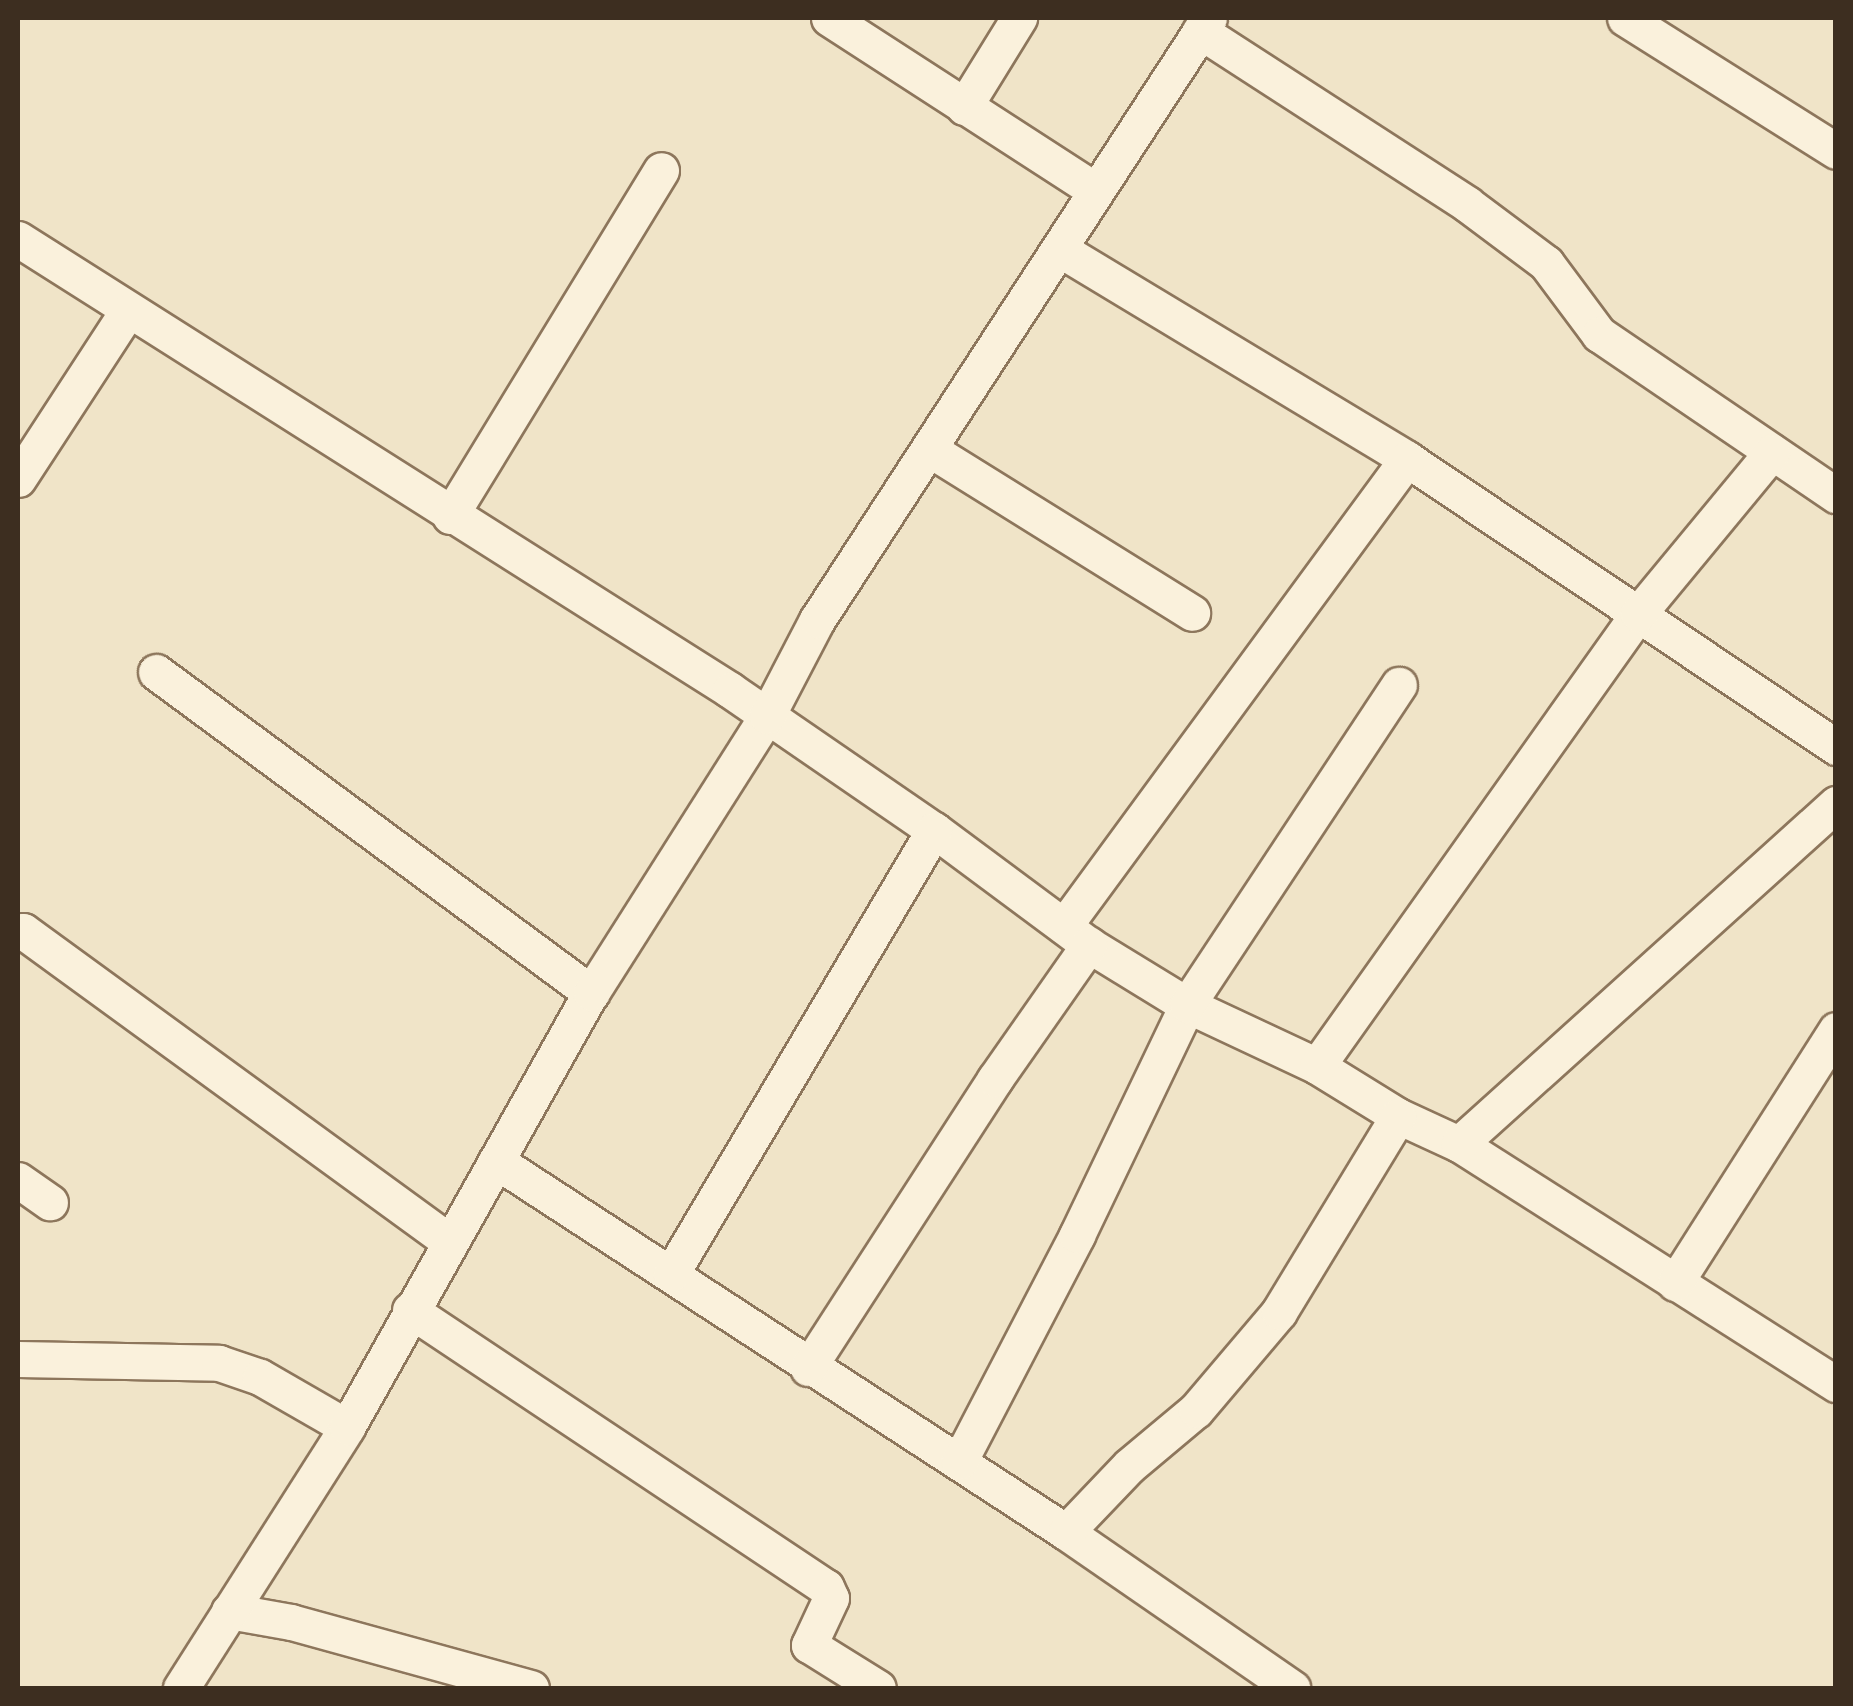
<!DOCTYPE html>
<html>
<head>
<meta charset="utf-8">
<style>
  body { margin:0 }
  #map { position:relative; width:1853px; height:1706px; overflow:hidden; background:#f0e4c8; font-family:"Times New Roman",serif }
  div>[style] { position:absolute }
  .roads { filter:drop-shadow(2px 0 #8d765c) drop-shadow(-2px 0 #8d765c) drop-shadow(0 2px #8d765c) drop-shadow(0 -2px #8d765c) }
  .minor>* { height:35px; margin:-17.5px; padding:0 17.5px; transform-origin:17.5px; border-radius:17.5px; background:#faf1dc }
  span { translate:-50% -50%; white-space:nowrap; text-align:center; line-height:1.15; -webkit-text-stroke:8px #f7eed8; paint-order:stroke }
  .frame { position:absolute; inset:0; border:20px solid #3d2e20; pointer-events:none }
</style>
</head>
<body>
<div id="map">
  <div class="roads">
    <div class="minor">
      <i style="left:829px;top:18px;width:317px;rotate:32.9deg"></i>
      <i style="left:1625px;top:18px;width:249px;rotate:32.2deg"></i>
      <i style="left:1200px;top:31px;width:318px;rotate:32.9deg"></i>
      <i style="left:1467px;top:204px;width:99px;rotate:36.8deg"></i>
      <i style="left:1546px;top:263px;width:89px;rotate:53.3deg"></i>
      <i style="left:1599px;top:334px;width:287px;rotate:34.2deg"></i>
      <i style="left:964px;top:107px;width:105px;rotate:-58.3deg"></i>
      <i style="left:18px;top:239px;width:843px;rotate:32.35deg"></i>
      <i style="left:730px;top:690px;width:247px;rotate:34.5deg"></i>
      <i style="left:934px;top:830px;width:193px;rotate:36.6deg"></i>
      <i style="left:1089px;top:945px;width:115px;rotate:31.5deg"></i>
      <i style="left:1187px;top:1005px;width:144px;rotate:25.1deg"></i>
      <i style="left:1317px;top:1066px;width:95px;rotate:31.7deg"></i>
      <i style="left:1398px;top:1116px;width:67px;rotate:24.7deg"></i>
      <i style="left:1459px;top:1144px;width:447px;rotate:32.5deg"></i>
      <i style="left:1061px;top:250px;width:404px;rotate:31.1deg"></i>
      <i style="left:1407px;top:459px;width:517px;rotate:33.87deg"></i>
      <i style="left:929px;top:449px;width:310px;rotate:31.9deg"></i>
      <i style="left:18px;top:479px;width:199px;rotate:-56.9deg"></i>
      <i style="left:450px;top:516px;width:405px;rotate:-58.6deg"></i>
      <i style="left:156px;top:672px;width:541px;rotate:36.42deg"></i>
      <i style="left:1064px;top:926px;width:579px;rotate:-53.7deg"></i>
      <i style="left:18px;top:932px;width:5px;rotate:-11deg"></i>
      <i style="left:23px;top:931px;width:528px;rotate:36.07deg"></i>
      <i style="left:1317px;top:1066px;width:554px;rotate:-54.62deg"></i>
      <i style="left:1638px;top:614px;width:210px;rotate:-50.4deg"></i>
      <i style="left:1459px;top:1144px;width:508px;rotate:-42.05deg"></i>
      <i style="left:496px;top:1161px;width:680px;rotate:33.06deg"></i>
      <i style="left:1066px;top:1532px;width:275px;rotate:34.6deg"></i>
      <i style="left:18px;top:1180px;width:39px;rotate:35deg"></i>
      <i style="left:671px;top:1274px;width:516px;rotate:-59.36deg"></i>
      <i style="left:1675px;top:1283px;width:300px;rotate:-57.5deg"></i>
      <i style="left:410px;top:1310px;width:500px;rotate:33.7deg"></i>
      <i style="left:826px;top:1587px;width:12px;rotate:66deg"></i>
      <i style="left:831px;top:1598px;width:52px;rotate:115.1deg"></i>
      <i style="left:809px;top:1645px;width:81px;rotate:31.9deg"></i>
      <i style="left:18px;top:1359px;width:201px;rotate:1.1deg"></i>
      <i style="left:219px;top:1363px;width:43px;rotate:18.9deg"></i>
      <i style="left:260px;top:1377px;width:100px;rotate:29.9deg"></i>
      <i style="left:808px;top:1368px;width:344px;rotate:-57.1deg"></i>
      <i style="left:995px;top:1079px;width:164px;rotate:-55deg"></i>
      <i style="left:959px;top:1462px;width:256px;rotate:-62.5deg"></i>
      <i style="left:1077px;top:1235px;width:255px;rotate:-64.4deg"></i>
      <i style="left:1187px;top:1005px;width:384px;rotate:-56.5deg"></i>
      <i style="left:1066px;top:1532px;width:91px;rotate:-46.3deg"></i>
      <i style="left:1129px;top:1466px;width:87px;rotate:-39.9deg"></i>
      <i style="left:1196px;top:1410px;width:128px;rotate:-49.7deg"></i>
      <i style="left:1279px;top:1312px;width:229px;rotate:-58.7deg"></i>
      <i style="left:229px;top:1611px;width:63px;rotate:10.1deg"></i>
      <i style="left:291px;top:1622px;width:249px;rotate:15.4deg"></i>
      <i style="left:181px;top:1688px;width:309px;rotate:-57.5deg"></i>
      <i style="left:347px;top:1427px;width:498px;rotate:-60.7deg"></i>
      <i style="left:591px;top:993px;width:328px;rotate:-57.6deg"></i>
      <i style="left:767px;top:716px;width:108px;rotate:-62.5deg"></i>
      <i style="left:817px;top:620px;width:718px;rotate:-56.93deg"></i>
    </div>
  </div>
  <div class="frame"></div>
</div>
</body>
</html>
